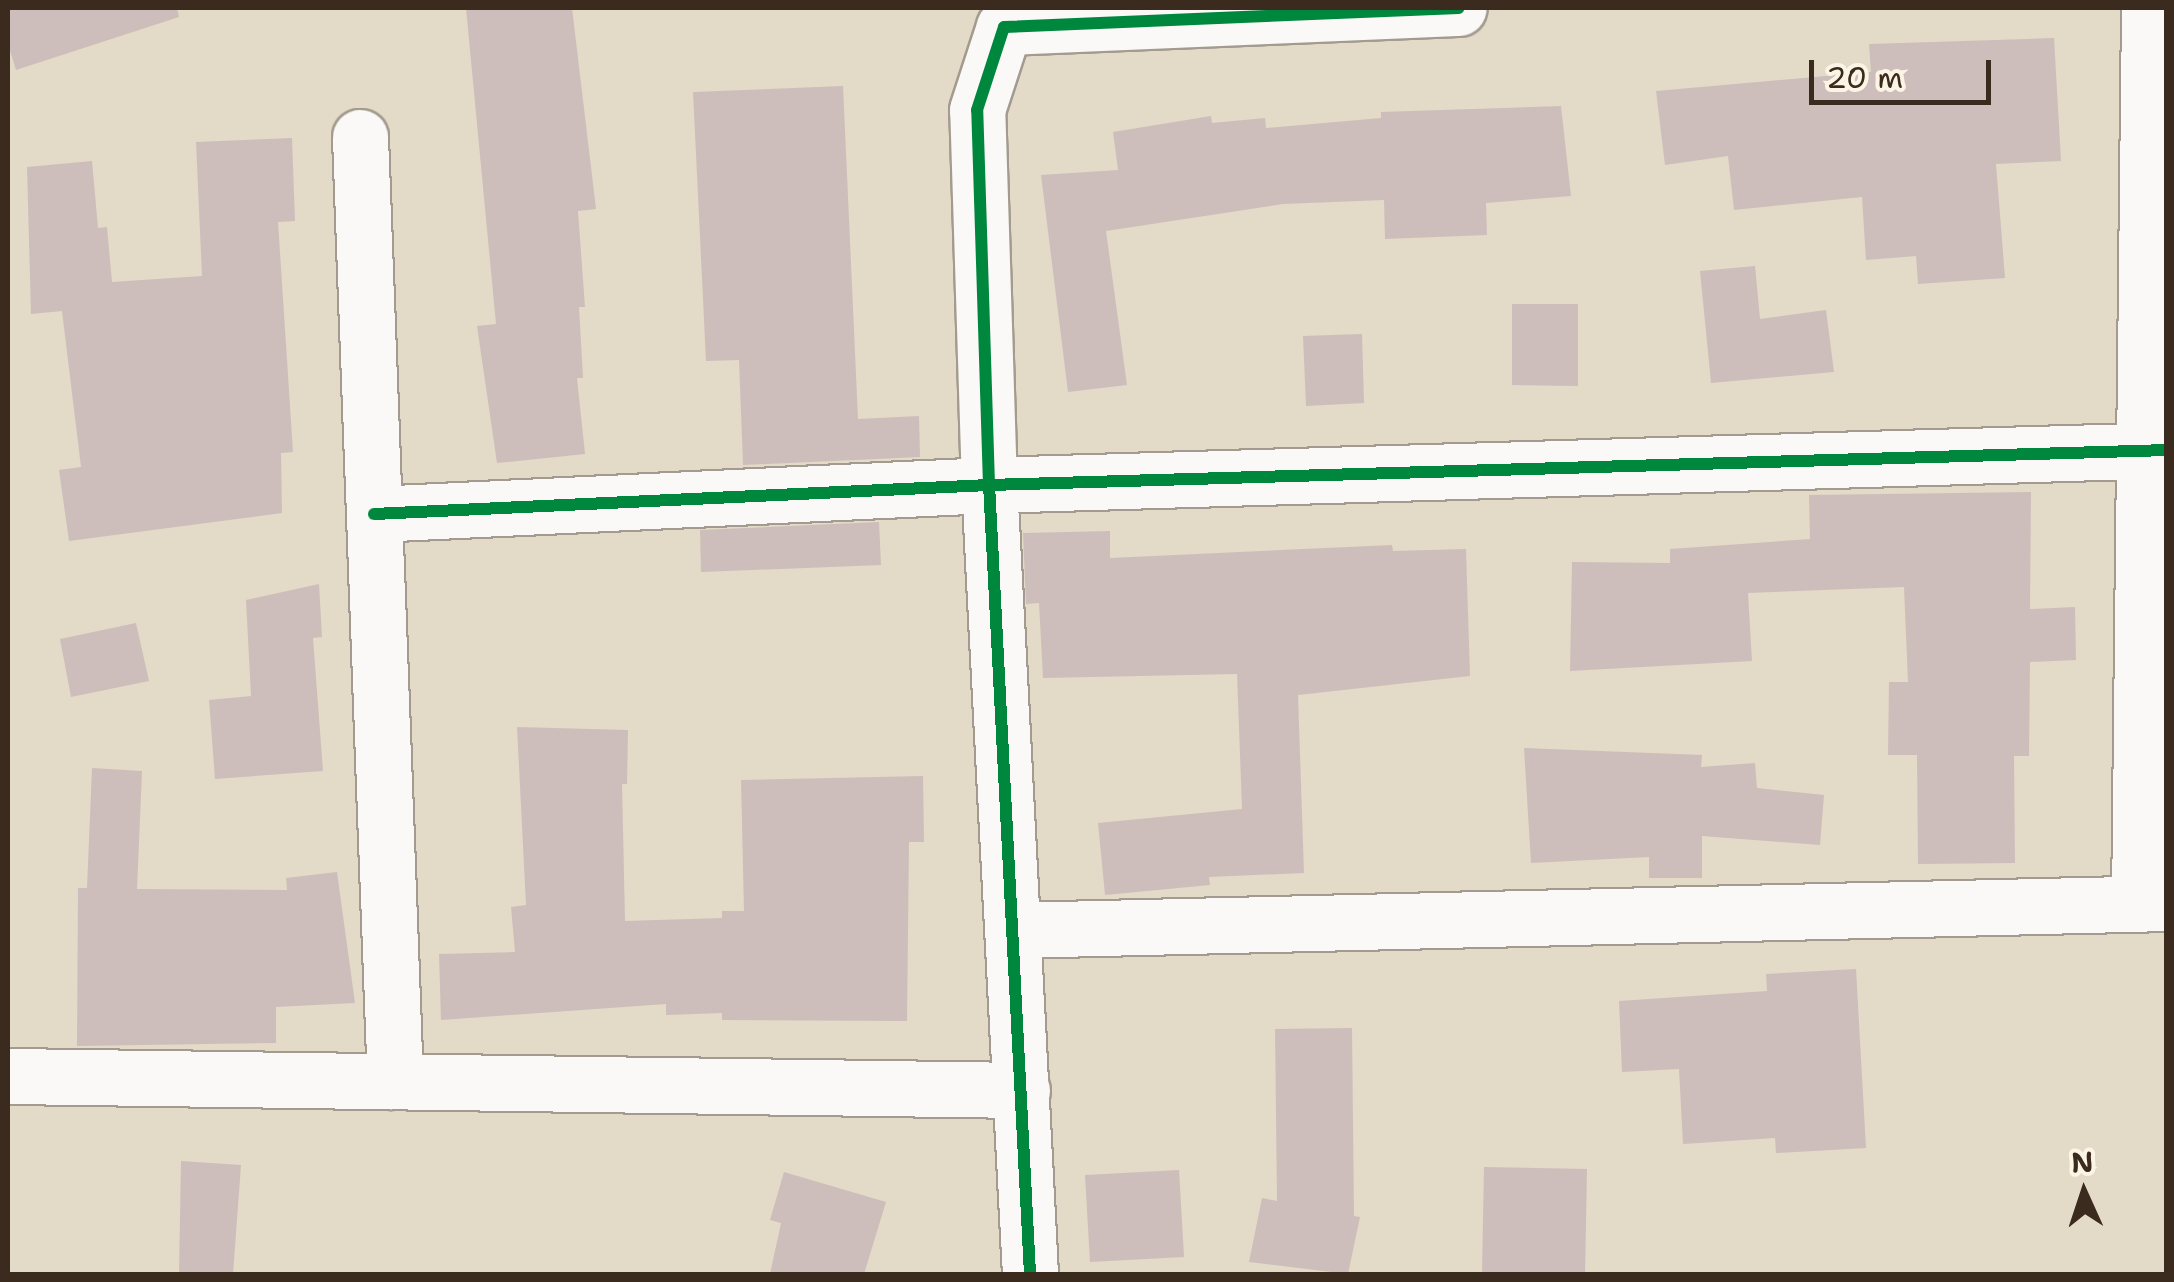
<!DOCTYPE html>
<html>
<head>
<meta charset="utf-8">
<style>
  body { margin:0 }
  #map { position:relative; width:2174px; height:1282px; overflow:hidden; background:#e3dac8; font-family:"Shantell Sans",sans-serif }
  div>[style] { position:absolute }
  .building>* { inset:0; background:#cdbebb }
  .roads { filter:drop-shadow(2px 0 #a39b8f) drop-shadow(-2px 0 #a39b8f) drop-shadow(0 2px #a39b8f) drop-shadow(0 -2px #a39b8f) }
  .street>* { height:55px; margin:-27.5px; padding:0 27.5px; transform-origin:27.5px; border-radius:27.5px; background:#fbf9f7 }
  .cycleway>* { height:12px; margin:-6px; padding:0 6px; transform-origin:6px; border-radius:6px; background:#00873e }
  span { translate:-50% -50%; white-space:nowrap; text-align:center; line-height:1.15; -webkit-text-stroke:8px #fcf5e5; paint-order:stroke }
  .frame { position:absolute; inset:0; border:10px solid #3b2a1e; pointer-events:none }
  .north { position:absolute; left:2034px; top:1142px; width:100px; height:100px; -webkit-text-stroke:8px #fcf5e5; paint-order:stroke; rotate:357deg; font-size:28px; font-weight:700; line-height:40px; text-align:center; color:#3b2a1e }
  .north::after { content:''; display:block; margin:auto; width:35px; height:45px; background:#3b2a1e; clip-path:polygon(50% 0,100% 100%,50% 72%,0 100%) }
  .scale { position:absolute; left:1809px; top:60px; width:182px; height:45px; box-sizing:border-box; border:5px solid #3b2a1e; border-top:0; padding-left:12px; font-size:30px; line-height:35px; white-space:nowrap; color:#3b2a1e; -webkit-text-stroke:8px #fcf5e5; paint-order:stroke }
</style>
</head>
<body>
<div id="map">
  <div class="building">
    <i style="clip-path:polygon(8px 8px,177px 8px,179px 17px,16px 70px,8px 44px)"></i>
    <i style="clip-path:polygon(466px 8px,572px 8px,596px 209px,578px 211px,585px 307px,579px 307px,583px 378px,577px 378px,585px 454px,497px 463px,477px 326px,496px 324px)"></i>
    <i style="clip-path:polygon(2054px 38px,2061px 161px,1996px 164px,2005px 278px,1918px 284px,1916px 256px,1866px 260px,1862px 197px,1734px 210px,1728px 156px,1665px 165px,1656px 91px,1871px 72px,1869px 44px)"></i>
    <i style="clip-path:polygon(843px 86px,858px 419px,919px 416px,920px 457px,743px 465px,739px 360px,706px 361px,693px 92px)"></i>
    <i style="clip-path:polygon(1561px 106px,1571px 196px,1486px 203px,1487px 235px,1385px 239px,1384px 200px,1283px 204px,1106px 231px,1127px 385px,1068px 392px,1041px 175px,1118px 170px,1113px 132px,1211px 116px,1212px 123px,1265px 118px,1266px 128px,1381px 118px,1381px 112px)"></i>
    <i style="clip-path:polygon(292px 138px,295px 221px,278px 222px,293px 452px,281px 453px,282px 513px,69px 541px,59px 470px,81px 467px,62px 311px,31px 314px,27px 167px,92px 161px,98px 228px,107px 227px,112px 282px,202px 276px,196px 142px)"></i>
    <i style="clip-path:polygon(1755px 266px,1760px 319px,1826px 310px,1834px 372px,1711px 383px,1700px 271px)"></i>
    <i style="clip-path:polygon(1512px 304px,1578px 304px,1578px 386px,1512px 385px)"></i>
    <i style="clip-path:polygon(1362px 334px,1364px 403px,1306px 406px,1303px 336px)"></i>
    <i style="clip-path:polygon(2031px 492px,2030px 609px,2075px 607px,2076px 660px,2030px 662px,2029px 756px,2014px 756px,2015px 863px,1918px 864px,1917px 755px,1888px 755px,1889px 682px,1908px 682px,1904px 587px,1748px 593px,1752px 661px,1570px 671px,1572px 562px,1670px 563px,1670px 549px,1810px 539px,1809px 495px)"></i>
    <i style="clip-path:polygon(879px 522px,881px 565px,701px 572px,700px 530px)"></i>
    <i style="clip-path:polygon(1110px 531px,1110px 558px,1392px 545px,1393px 551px,1466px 549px,1470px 676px,1298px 695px,1304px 873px,1209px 877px,1210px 885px,1105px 895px,1098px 823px,1242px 809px,1237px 674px,1043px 678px,1039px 603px,1026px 604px,1023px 533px)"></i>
    <i style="clip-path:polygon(319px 584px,322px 637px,313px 638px,323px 771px,215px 779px,209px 700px,251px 696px,246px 600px)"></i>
    <i style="clip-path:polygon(136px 623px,149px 681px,71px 697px,60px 639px)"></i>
    <i style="clip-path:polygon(517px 727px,628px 730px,627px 784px,622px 784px,625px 921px,722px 918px,722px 911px,744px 911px,741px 780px,923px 776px,924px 842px,909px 842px,907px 1021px,722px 1020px,722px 1013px,666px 1015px,666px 1004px,441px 1020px,439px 954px,515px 952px,511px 907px,526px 905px)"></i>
    <i style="clip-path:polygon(1524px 748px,1702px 755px,1701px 767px,1755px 763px,1757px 788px,1824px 795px,1820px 845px,1702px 836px,1702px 878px,1649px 878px,1649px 857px,1531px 863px)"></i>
    <i style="clip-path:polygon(92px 768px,142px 771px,137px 889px,287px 890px,286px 878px,337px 872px,355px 1003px,276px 1007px,276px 1043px,77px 1046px,78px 888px,87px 888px)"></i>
    <i style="clip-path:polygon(1856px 969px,1866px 1148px,1776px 1153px,1775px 1138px,1683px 1144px,1679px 1069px,1622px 1072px,1619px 1001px,1767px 991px,1766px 974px)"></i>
    <i style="clip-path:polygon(1352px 1028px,1354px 1216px,1360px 1217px,1348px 1274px,1249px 1262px,1262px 1198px,1277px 1201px,1275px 1029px)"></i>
    <i style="clip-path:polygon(181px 1161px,241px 1165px,233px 1274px,179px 1274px)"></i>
    <i style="clip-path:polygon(1484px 1167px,1587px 1169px,1585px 1274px,1482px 1274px)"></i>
    <i style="clip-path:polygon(1179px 1170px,1184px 1257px,1090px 1262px,1085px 1175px)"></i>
    <i style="clip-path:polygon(784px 1172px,886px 1202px,864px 1274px,770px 1274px,781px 1223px,770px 1220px)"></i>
  </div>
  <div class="roads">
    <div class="street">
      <i style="left:360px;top:137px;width:945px;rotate:87.88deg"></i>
      <i style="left:374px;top:514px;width:616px;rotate:-2.7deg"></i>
      <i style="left:989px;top:485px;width:1178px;rotate:-1.7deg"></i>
      <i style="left:2139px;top:904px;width:896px;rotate:-89.36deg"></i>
      <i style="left:1014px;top:930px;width:1152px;rotate:-1.34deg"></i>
      <i style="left:8px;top:1076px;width:1014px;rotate:0.79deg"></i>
      <i style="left:1030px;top:1274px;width:790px;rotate:-92.97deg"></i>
      <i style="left:989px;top:485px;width:375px;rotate:-91.8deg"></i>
      <i style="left:977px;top:110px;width:87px;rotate:-72deg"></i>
      <i style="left:1004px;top:27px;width:455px;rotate:-2.4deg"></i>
    </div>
  </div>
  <div class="cycleway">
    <i style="left:374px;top:514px;width:616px;rotate:-2.7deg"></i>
    <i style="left:989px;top:485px;width:1178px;rotate:-1.7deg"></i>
    <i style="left:1030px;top:1274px;width:790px;rotate:-92.97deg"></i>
    <i style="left:989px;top:485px;width:375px;rotate:-91.8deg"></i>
    <i style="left:977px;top:110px;width:87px;rotate:-72deg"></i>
    <i style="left:1004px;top:27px;width:455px;rotate:-2.4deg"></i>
  </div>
  <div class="frame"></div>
  <div class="north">N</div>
  <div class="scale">20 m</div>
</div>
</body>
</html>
